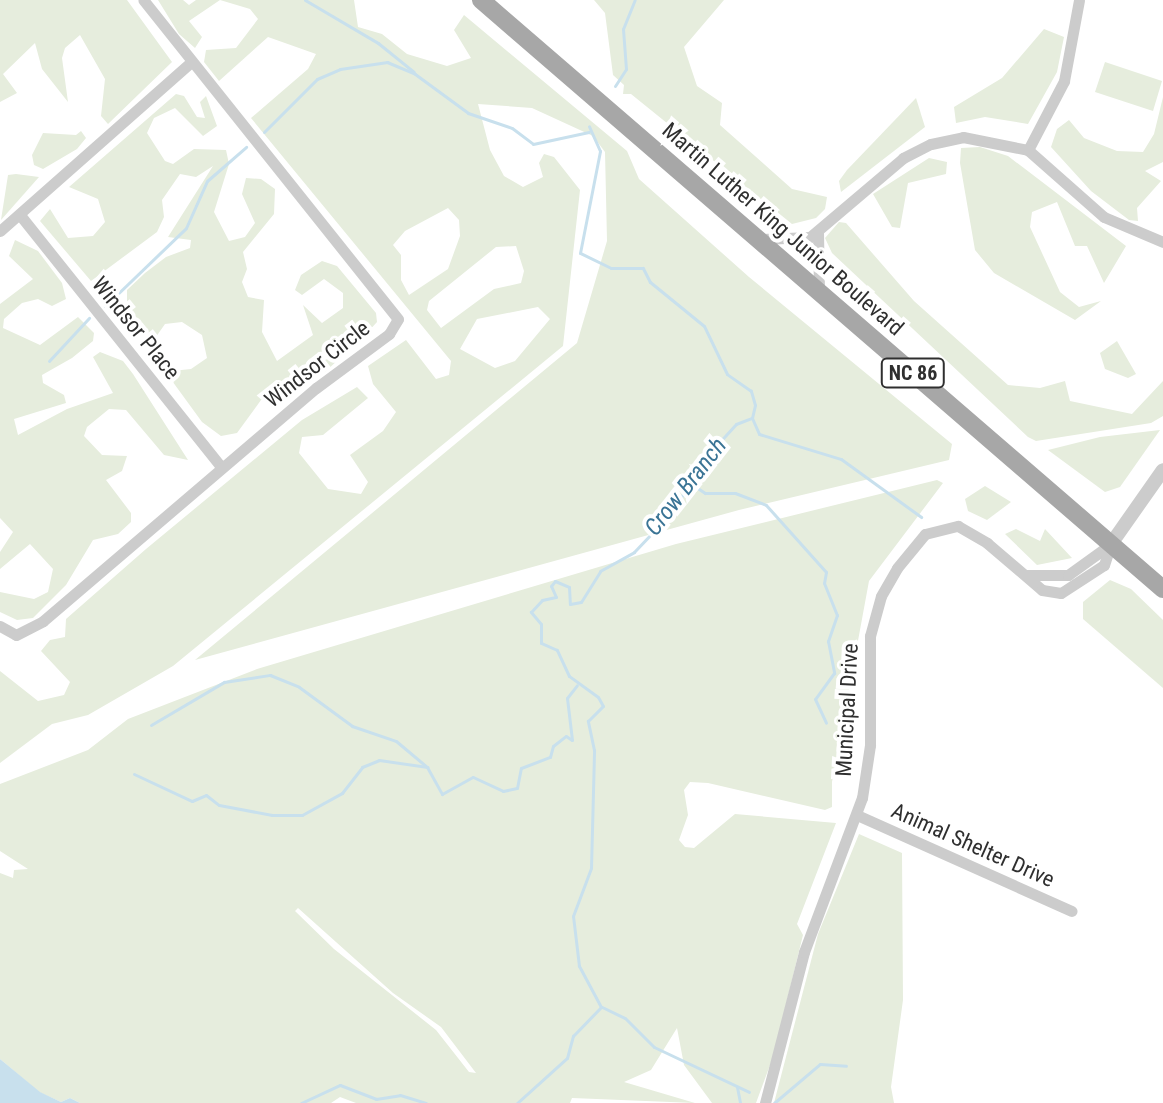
<!DOCTYPE html>
<html>
<head>
<meta charset="utf-8">
<style>
  body { margin:0 }
  #map { position:relative; width:1163px; height:1103px; overflow:hidden; background:#fff; font-family:"Roboto Condensed",sans-serif }
  div>[style] { position:absolute }
  .green>* { inset:0; background:#e6eddd }
  .water>* { inset:0; background:#c8e0ed }
  .stream>* { height:3px; margin:-1.5px; padding:0 1.5px; transform-origin:1.5px; border-radius:1.5px; background:#c8e0ed }
  .minor>* { height:11px; margin:-5.5px; padding:0 5.5px; transform-origin:5.5px; border-radius:5.5px; background:#ccc }
  .tertiary>* { height:14px; margin:-7px; padding:0 7px; transform-origin:7px; border-radius:7px; background:#ccc }
  .primary>* { height:18px; margin:-9px; padding:0 9px; transform-origin:9px; border-radius:9px; background:#a7a7a7 }
  span { translate:-50% -50%; white-space:nowrap; text-align:center; line-height:1.15; -webkit-text-stroke:8px #fff; paint-order:stroke }
  .shield-label span { padding:2px 6px; background:#fff; border:2px solid; border-radius:6px; -webkit-text-stroke-width:0 }
  .shield-label { font-size:20px; color:#2f2f2f; font-weight:700 }
  .street-label { font-size:22px; color:#2f2f2f }
  .water-label { font-size:24px; color:#3a7495; font-style:italic }
</style>
</head>
<body>
<div id="map">
  <div class="green">
    <i style="clip-path:polygon(0 0,127px 0,172px 62px,108px 124px,101px 116px,105px 79px,80px 35px,65px 48px,62px 58px,68px 102px,42px 69px,35px 43px,3px 74px,17px 93px,0 102px)"></i>
    <i style="clip-path:polygon(evenodd,158px 0,183px 0,189px 5px,196px 0,354px 0,358px 27px,382px 34px,407px 54px,447px 66px,471px 58px,454px 30px,464px 15px,627px 151px,639px 179px,749px 277px,952px 444px,949px 460px,739px 510px,195px 660px,577px 343px,607px 241px,605px 152px,593px 136px,532px 108px,478px 104px,490px 150px,504px 176px,523px 187px,543px 177px,539px 163px,544px 154px,554px 157px,580px 190px,563px 346px,173px 666px,88px 715px,52px 724px,0 763px,0 671px,38px 701px,64px 695px,70px 682px,41px 651px,50px 640px,65px 637px,66px 619px,146px 549px,302px 420px,357px 387px,368px 398px,323px 435px,302px 437px,299px 453px,328px 489px,361px 494px,368px 482px,350px 455px,383px 431px,396px 412px,373px 384px,368px 366px,406px 340px,436px 379px,449px 375px,451px 361px,251px 118px,308px 69px,316px 54px,268px 37px,219px 81px,204px 62px,206px 50px,236px 48px,258px 19px,250px 9px,220px 0,189px 21px,202px 37px,195px 48px,179px 34px,158px 0,448px 208px,459px 220px,460px 236px,448px 269px,409px 295px,401px 280px,401px 255px,393px 245px,405px 231px,448px 208px,158px 0,516px 246px,524px 271px,521px 283px,494px 289px,441px 328px,427px 310px,429px 301px,496px 247px,516px 246px,158px 0,538px 307px,550px 319px,515px 361px,495px 368px,460px 349px,477px 319px,538px 307px)"></i>
    <i style="clip-path:polygon(594px 0,724px 0,684px 47px,697px 86px,722px 103px,720px 125px,792px 189px,827px 197px,825px 209px,816px 218px,792px 224px,631px 94px,623px 94px,624px 85px,613px 75px,605px 13px)"></i>
    <i style="clip-path:polygon(1044px 29px,1064px 37px,1057px 72px,1028px 124px,985px 117px,956px 123px,954px 107px,1002px 78px)"></i>
    <i style="clip-path:polygon(1105px 62px,1162px 81px,1153px 111px,1095px 92px)"></i>
    <i style="clip-path:polygon(176px 94px,184px 96px,197px 117px,205px 118px,200px 102px,206px 96px,217px 126px,203px 136px,175px 108px,154px 118px,147px 133px,165px 161px,173px 164px,194px 149px,226px 150px,229px 164px,214px 212px,229px 241px,245px 237px,255px 223px,242px 194px,246px 178px,261px 179px,275px 189px,274px 214px,243px 252px,247px 269px,242px 282px,248px 297px,264px 300px,262px 332px,277px 361px,313px 335px,303px 305px,322px 323px,343px 308px,343px 293px,324px 279px,302px 295px,295px 290px,301px 275px,322px 261px,337px 266px,376px 313px,377px 322px,367px 333px,325px 372px,293px 378px,286px 400px,261px 400px,237px 433px,221px 436px,202px 422px,151px 352px,167px 355px,172px 371px,191px 369px,207px 358px,202px 335px,182px 322px,165px 324px,151px 344px,127px 307px,127px 290px,145px 273px,166px 257px,190px 248px,191px 240px,168px 237px,213px 166px,196px 177px,180px 174px,162px 200px,164px 217px,157px 232px,91px 281px,40px 221px,50px 209px,68px 238px,93px 236px,105px 222px,98px 199px,69px 187px)"></i>
    <i style="clip-path:polygon(1163px 97px,1163px 162px,1145px 171px,1161px 181px,1137px 208px,1138px 221px,1129px 220px,1091px 191px,1051px 147px,1057px 129px,1069px 120px,1084px 138px,1117px 151px,1143px 152px,1154px 134px)"></i>
    <i style="clip-path:polygon(916px 98px,925px 127px,841px 192px,839px 181px,847px 170px)"></i>
    <i style="clip-path:polygon(81px 131px,86px 138px,77px 149px,43px 169px,34px 165px,32px 155px,43px 133px,76px 135px)"></i>
    <i style="clip-path:polygon(980px 147px,1008px 156px,1126px 246px,1104px 283px,1087px 246px,1075px 246px,1057px 202px,1032px 212px,1030px 227px,1060px 292px,1079px 307px,1101px 301px,1075px 320px,994px 273px,975px 250px,960px 163px,961px 148px)"></i>
    <i style="clip-path:polygon(929px 158px,947px 162px,946px 174px,908px 183px,900px 228px,892px 227px,873px 194px)"></i>
    <i style="clip-path:polygon(16px 174px,39px 177px,1px 220px,8px 175px)"></i>
    <i style="clip-path:polygon(839px 222px,846px 223px,914px 301px,1008px 385px,1040px 388px,1065px 381px,1070px 401px,1132px 414px,1163px 381px,1163px 416px,1151px 423px,1036px 441px,1028px 437px,832px 253px,825px 238px)"></i>
    <i style="clip-path:polygon(15px 240px,38px 251px,62px 283px,66px 299px,52px 306px,38px 299px,22px 303px,4px 319px,3px 328px,40px 345px,78px 317px,94px 333px,93px 341px,72px 358px,42px 375px,43px 383px,64px 395px,66px 403px,14px 419px,18px 435px,67px 409px,113px 393px,93px 357px,100px 352px,123px 361px,133px 374px,188px 460px,164px 455px,126px 410px,109px 409px,87px 427px,84px 436px,102px 455px,127px 456px,122px 471px,106px 480px,131px 513px,131px 522px,118px 534px,93px 540px,66px 585px,33px 618px,17px 620px,0 612px,0 592px,34px 599px,48px 592px,53px 569px,30px 544px,0 569px,0 552px,13px 532px,0 518px,0 304px,33px 279px,9px 256px)"></i>
    <i style="clip-path:polygon(1117px 341px,1136px 374px,1128px 378px,1105px 369px,1100px 353px)"></i>
    <i style="clip-path:polygon(1160px 430px,1120px 487px,1105px 492px,1048px 450px,1100px 437px)"></i>
    <i style="clip-path:polygon(evenodd,937px 480px,943px 483px,869px 581px,832px 782px,832px 807px,825px 810px,708px 783px,690px 782px,684px 790px,688px 815px,679px 840px,685px 847px,694px 848px,735px 814px,836px 823px,797px 924px,803px 935px,773px 1057px,756px 1103px,712px 1103px,684px 1065px,677px 1028px,651px 1070px,624px 1082px,695px 1103px,572px 1098px,570px 1103px,356px 1103px,340px 1097px,331px 1103px,80px 1103px,70px 1098px,61px 1102px,39px 1092px,0 1059px,0 873px,13px 878px,14px 870px,28px 869px,0 851px,0 784px,88px 750px,128px 719px,257px 669px,676px 544px,937px 480px,298px 908px,393px 993px,441px 1027px,476px 1073px,469px 1072px,436px 1030px,334px 949px,295px 911px,298px 908px)"></i>
    <i style="clip-path:polygon(985px 486px,1011px 502px,987px 520px,968px 511px,965px 499px)"></i>
    <i style="clip-path:polygon(1016px 529px,1040px 541px,1045px 529px,1072px 558px,1037px 565px,1005px 534px)"></i>
    <i style="clip-path:polygon(1110px 580px,1131px 589px,1163px 620px,1163px 688px,1083px 619px,1083px 602px)"></i>
    <i style="clip-path:polygon(859px 834px,902px 853px,903px 1000px,891px 1087px,894px 1103px,774px 1103px,818px 934px)"></i>
  </div>
  <div class="water">
    <i style="clip-path:polygon(0 1059px,40px 1092px,61px 1102px,70px 1098px,80px 1103px,0 1103px)"></i>
  </div>
  <div class="stream">
    <i style="left:305px;top:0;width:85px;rotate:30.5deg"></i>
    <i style="left:378px;top:43px;width:46px;rotate:38.9deg"></i>
    <i style="left:615px;top:86px;width:20px;rotate:-57deg"></i>
    <i style="left:626px;top:69px;width:40px;rotate:-94.3deg"></i>
    <i style="left:623px;top:29px;width:31px;rotate:-68deg"></i>
    <i style="left:264px;top:132px;width:75px;rotate:-45deg"></i>
    <i style="left:317px;top:79px;width:25px;rotate:-23deg"></i>
    <i style="left:340px;top:69px;width:48px;rotate:-8.5deg"></i>
    <i style="left:387px;top:62px;width:30px;rotate:23deg"></i>
    <i style="left:415px;top:74px;width:66px;rotate:36.3deg"></i>
    <i style="left:468px;top:113px;width:46px;rotate:18.8deg"></i>
    <i style="left:512px;top:128px;width:26px;rotate:37deg"></i>
    <i style="left:533px;top:144px;width:57px;rotate:-12.1deg"></i>
    <i style="left:105px;top:306px;width:112px;rotate:-43.9deg"></i>
    <i style="left:186px;top:228px;width:51px;rotate:-65.9deg"></i>
    <i style="left:207px;top:181px;width:52px;rotate:-41.1deg"></i>
    <i style="left:49px;top:361px;width:59px;rotate:-47.1deg"></i>
    <i style="left:752px;top:418px;width:17px;rotate:66deg"></i>
    <i style="left:759px;top:434px;width:86px;rotate:17deg"></i>
    <i style="left:841px;top:459px;width:99px;rotate:35.9deg"></i>
    <i style="left:690px;top:483px;width:18px;rotate:34deg"></i>
    <i style="left:705px;top:493px;width:30px"></i>
    <i style="left:735px;top:493px;width:33px;rotate:21deg"></i>
    <i style="left:766px;top:505px;width:90px;rotate:48.2deg"></i>
    <i style="left:826px;top:572px;width:11px;rotate:100deg"></i>
    <i style="left:824px;top:583px;width:35px;rotate:68deg"></i>
    <i style="left:837px;top:615px;width:28px;rotate:109deg"></i>
    <i style="left:828px;top:641px;width:33px;rotate:79deg"></i>
    <i style="left:834px;top:673px;width:32px;rotate:126deg"></i>
    <i style="left:815px;top:699px;width:26px;rotate:65deg"></i>
    <i style="left:151px;top:725px;width:85px;rotate:-30.5deg"></i>
    <i style="left:224px;top:682px;width:47px;rotate:-8.7deg"></i>
    <i style="left:270px;top:675px;width:31px;rotate:22deg"></i>
    <i style="left:299px;top:687px;width:66px;rotate:36.3deg"></i>
    <i style="left:352px;top:726px;width:46px;rotate:18.8deg"></i>
    <i style="left:396px;top:741px;width:39px;rotate:40deg"></i>
    <i style="left:134px;top:774px;width:64px;rotate:25deg"></i>
    <i style="left:192px;top:801px;width:15px;rotate:-23deg"></i>
    <i style="left:206px;top:795px;width:16px;rotate:38deg"></i>
    <i style="left:219px;top:805px;width:54px;rotate:10.7deg"></i>
    <i style="left:272px;top:815px;width:30px"></i>
    <i style="left:302px;top:815px;width:46px;rotate:-28.8deg"></i>
    <i style="left:342px;top:793px;width:33px;rotate:-52deg"></i>
    <i style="left:362px;top:767px;width:18px;rotate:-22deg"></i>
    <i style="left:379px;top:760px;width:49px;rotate:8.3deg"></i>
    <i style="left:427px;top:767px;width:31px;rotate:61deg"></i>
    <i style="left:442px;top:794px;width:35px;rotate:-29deg"></i>
    <i style="left:473px;top:777px;width:33px;rotate:25deg"></i>
    <i style="left:503px;top:791px;width:14px;rotate:-12deg"></i>
    <i style="left:517px;top:788px;width:20px;rotate:-79deg"></i>
    <i style="left:521px;top:768px;width:31px;rotate:-21deg"></i>
    <i style="left:550px;top:757px;width:11px;rotate:-75deg"></i>
    <i style="left:553px;top:746px;width:16px;rotate:-38deg"></i>
    <i style="left:566px;top:736px;width:7px;rotate:34deg"></i>
    <i style="left:572px;top:740px;width:42px;rotate:-96.8deg"></i>
    <i style="left:567px;top:698px;width:16px;rotate:-52deg"></i>
    <i style="left:602px;top:1007px;width:25px;rotate:26deg"></i>
    <i style="left:625px;top:1018px;width:41px;rotate:45deg"></i>
    <i style="left:654px;top:1047px;width:105px;rotate:25.3deg"></i>
    <i style="left:737px;top:1087px;width:16px;rotate:79deg"></i>
    <i style="left:301px;top:1103px;width:43px;rotate:-24.8deg"></i>
    <i style="left:340px;top:1085px;width:39px;rotate:21deg"></i>
    <i style="left:376px;top:1099px;width:24px;rotate:-9deg"></i>
    <i style="left:400px;top:1095px;width:27px;rotate:17deg"></i>
    <i style="left:517px;top:1103px;width:67px;rotate:-42deg"></i>
    <i style="left:567px;top:1058px;width:23px;rotate:-75deg"></i>
    <i style="left:573px;top:1036px;width:40px;rotate:-46deg"></i>
    <i style="left:601px;top:1007px;width:47px;rotate:-118.2deg"></i>
    <i style="left:579px;top:966px;width:50px;rotate:-96.8deg"></i>
    <i style="left:573px;top:916px;width:51px;rotate:-69.4deg"></i>
    <i style="left:591px;top:868px;width:118px;rotate:-88.5deg"></i>
    <i style="left:594px;top:750px;width:30px;rotate:-102deg"></i>
    <i style="left:588px;top:721px;width:21px;rotate:-45deg"></i>
    <i style="left:603px;top:706px;width:10px;rotate:-119deg"></i>
    <i style="left:598px;top:697px;width:36px;rotate:-144deg"></i>
    <i style="left:569px;top:676px;width:29px;rotate:-115deg"></i>
    <i style="left:557px;top:650px;width:17px;rotate:-156deg"></i>
    <i style="left:541px;top:643px;width:19px;rotate:-90deg"></i>
    <i style="left:541px;top:624px;width:16px;rotate:-130deg"></i>
    <i style="left:531px;top:612px;width:16px;rotate:-47deg"></i>
    <i style="left:542px;top:600px;width:14px;rotate:-12deg"></i>
    <i style="left:556px;top:597px;width:12px;rotate:-114deg"></i>
    <i style="left:551px;top:586px;width:6px;rotate:-51deg"></i>
    <i style="left:555px;top:581px;width:15px;rotate:23deg"></i>
    <i style="left:569px;top:587px;width:17px;rotate:87deg"></i>
    <i style="left:570px;top:604px;width:11px;rotate:-10deg"></i>
    <i style="left:581px;top:602px;width:36px;rotate:-58deg"></i>
    <i style="left:600px;top:571px;width:39px;rotate:-29deg"></i>
    <i style="left:634px;top:552px;width:55px;rotate:-46.5deg"></i>
    <i style="left:672px;top:512px;width:63px;rotate:-58.6deg"></i>
    <i style="left:705px;top:458px;width:46px;rotate:-47.6deg"></i>
    <i style="left:736px;top:424px;width:17px;rotate:-21deg"></i>
    <i style="left:752px;top:418px;width:13px;rotate:-77deg"></i>
    <i style="left:755px;top:405px;width:15px;rotate:-106deg"></i>
    <i style="left:751px;top:391px;width:29px;rotate:-145deg"></i>
    <i style="left:727px;top:374px;width:53px;rotate:-115.6deg"></i>
    <i style="left:704px;top:326px;width:70px;rotate:-140.8deg"></i>
    <i style="left:650px;top:282px;width:16px;rotate:-117deg"></i>
    <i style="left:643px;top:268px;width:32px;rotate:180deg"></i>
    <i style="left:611px;top:268px;width:34px;rotate:-154deg"></i>
    <i style="left:580px;top:253px;width:104px;rotate:-78.9deg"></i>
    <i style="left:600px;top:151px;width:27px;rotate:-114deg"></i>
    <i style="left:774px;top:1103px;width:60px;rotate:-40.3deg"></i>
    <i style="left:820px;top:1064px;width:26px;rotate:4deg"></i>
  </div>
  <div class="minor">
    <i style="left:1028px;top:150px;width:78px;rotate:-62.4deg"></i>
    <i style="left:1064px;top:81px;width:82px;rotate:-79.5deg"></i>
    <i style="left:20px;top:215px;width:322px;rotate:51.4deg"></i>
    <i style="left:0;top:231px;width:255px;rotate:-41.5deg"></i>
    <i style="left:818px;top:232px;width:59px;rotate:89deg"></i>
    <i style="left:759px;top:239px;width:51px;rotate:-2.2deg"></i>
    <i style="left:810px;top:237px;width:122px;rotate:-40.3deg"></i>
    <i style="left:903px;top:158px;width:31px;rotate:-27deg"></i>
    <i style="left:931px;top:144px;width:33px;rotate:-12deg"></i>
    <i style="left:963px;top:137px;width:66px;rotate:11.3deg"></i>
    <i style="left:1028px;top:150px;width:101px;rotate:41.4deg"></i>
    <i style="left:1104px;top:217px;width:64px;rotate:23deg"></i>
    <i style="left:1026px;top:575px;width:42px"></i>
    <i style="left:1068px;top:575px;width:53px;rotate:-35.8deg"></i>
    <i style="left:0;top:626px;width:18px;rotate:29deg"></i>
    <i style="left:16px;top:635px;width:30px;rotate:-27deg"></i>
    <i style="left:43px;top:621px;width:359px;rotate:-40.5deg"></i>
    <i style="left:316px;top:388px;width:91px;rotate:-36.5deg"></i>
    <i style="left:389px;top:334px;width:17px;rotate:-59deg"></i>
    <i style="left:398px;top:319px;width:408px;rotate:-128.6deg"></i>
    <i style="left:857px;top:815px;width:235px;rotate:24.1deg"></i>
    <i style="left:765px;top:1103px;width:156px;rotate:-75.5deg"></i>
    <i style="left:804px;top:952px;width:165px;rotate:-69.4deg"></i>
    <i style="left:862px;top:798px;width:54px;rotate:-81.4deg"></i>
    <i style="left:870px;top:745px;width:109px;rotate:-90deg"></i>
    <i style="left:870px;top:636px;width:41px;rotate:-74.6deg"></i>
    <i style="left:881px;top:596px;width:32px;rotate:-60deg"></i>
    <i style="left:897px;top:568px;width:44px;rotate:-50.5deg"></i>
    <i style="left:925px;top:534px;width:34px;rotate:-14deg"></i>
    <i style="left:958px;top:526px;width:34px;rotate:30deg"></i>
    <i style="left:987px;top:543px;width:72px;rotate:40.5deg"></i>
    <i style="left:1042px;top:590px;width:19px;rotate:9deg"></i>
    <i style="left:1061px;top:593px;width:51px;rotate:-33.1deg"></i>
    <i style="left:1104px;top:565px;width:22px;rotate:-72deg"></i>
  </div>
  <div class="tertiary">
    <i style="left:1111px;top:544px;width:90px;rotate:-54.9deg"></i>
  </div>
  <div class="primary">
    <i style="left:481px;top:0;width:901px;rotate:40.82deg"></i>
  </div>
  <div class="shield-label">
    <span style="left:913px;top:373px">NC 86</span>
  </div>
  <div class="street-label">
    <span style="left:783px;top:229px;rotate:41deg">Martin Luther King Junior Boulevard</span>
    <span style="left:136px;top:328px;rotate:51deg">Windsor Place</span>
    <span style="left:317px;top:364px;rotate:-38deg">Windsor Circle</span>
    <span style="left:847px;top:710px;rotate:-87deg">Municipal Drive</span>
    <span style="left:973px;top:845px;rotate:24deg">Animal Shelter Drive</span>
  </div>
  <div class="water-label">
    <span style="left:686px;top:487px;rotate:-52deg">Crow Branch</span>
  </div>
</div>
</body>
</html>
